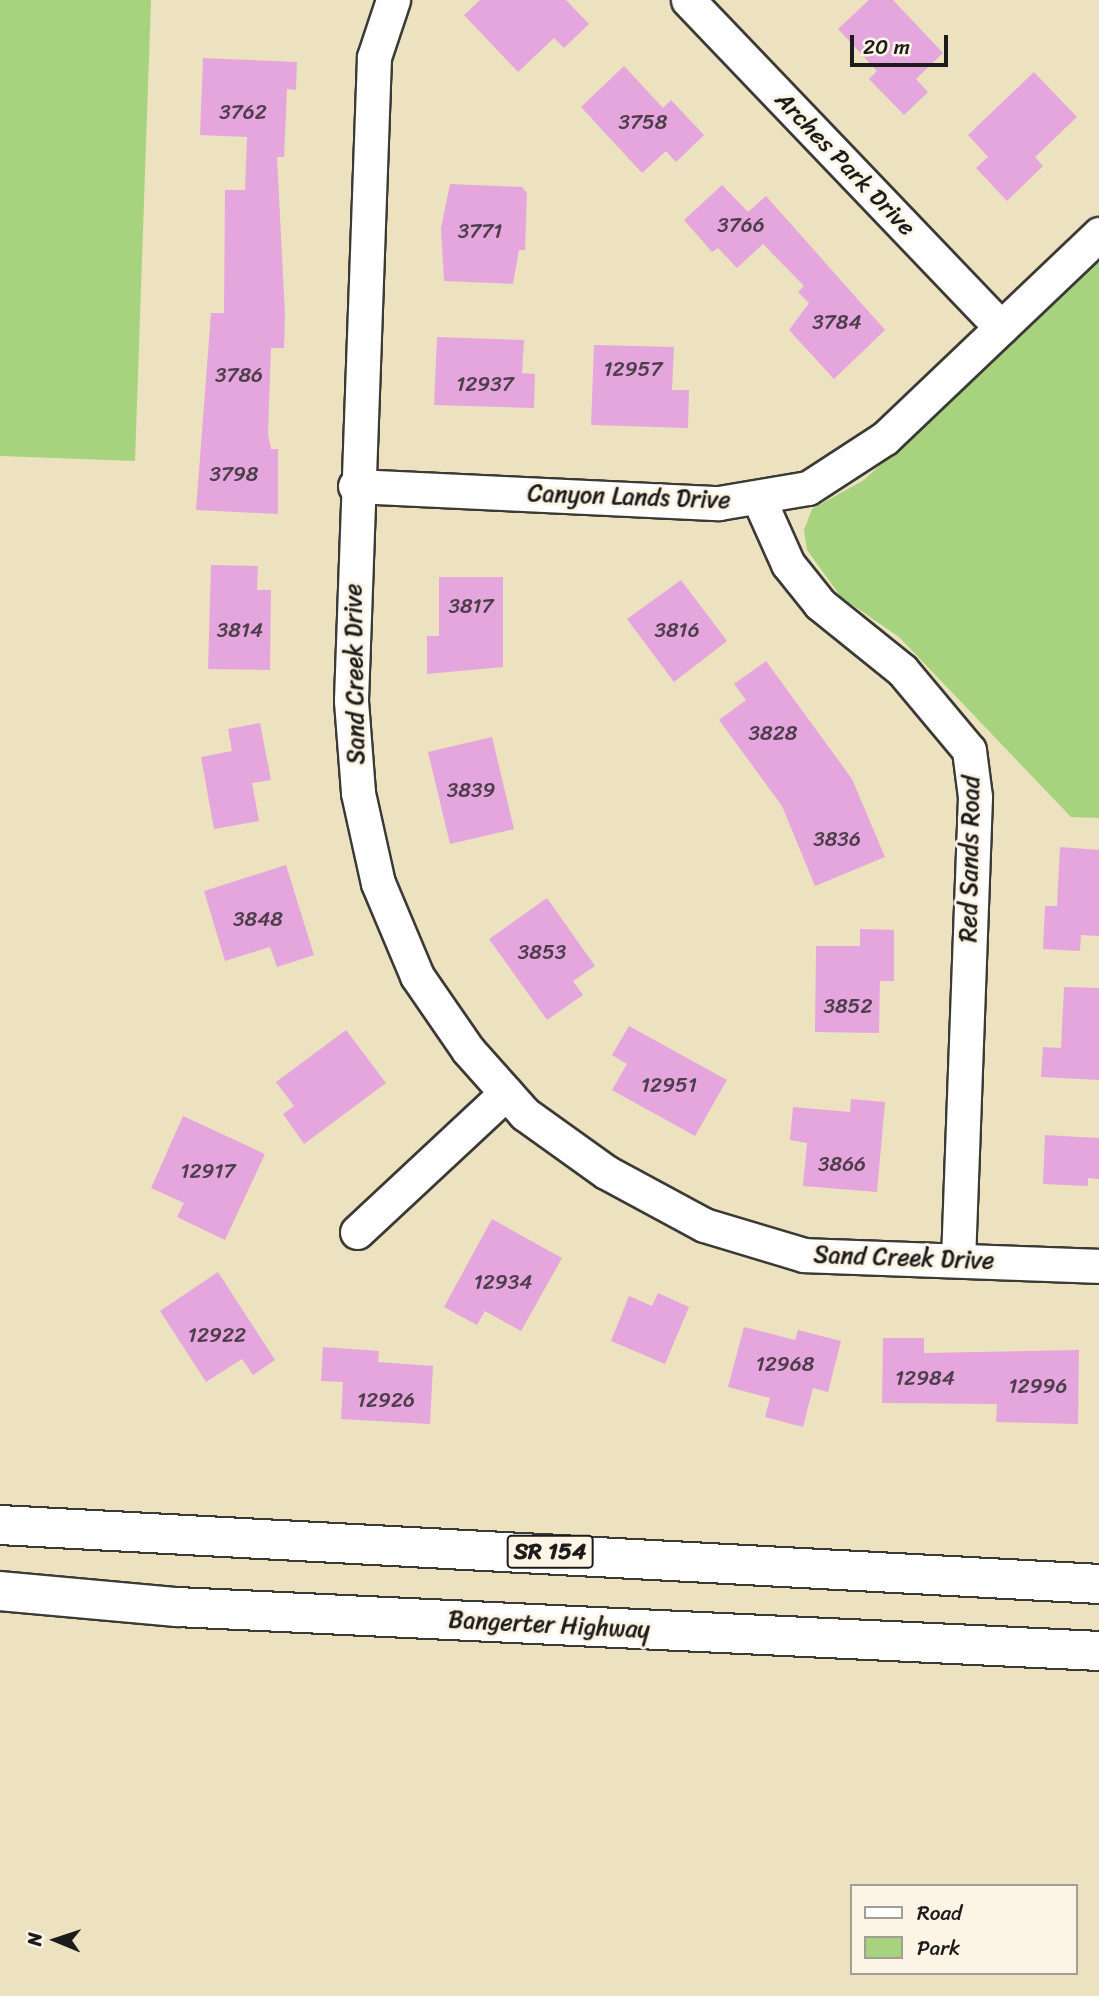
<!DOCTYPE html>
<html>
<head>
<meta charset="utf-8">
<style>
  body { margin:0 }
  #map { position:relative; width:1099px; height:1996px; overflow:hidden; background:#ece2c0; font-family:Sriracha,sans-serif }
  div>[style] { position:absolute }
  .green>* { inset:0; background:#a7d37f }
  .building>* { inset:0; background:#e5a6dd }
  .roads { filter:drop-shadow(2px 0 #3b3a35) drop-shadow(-2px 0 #3b3a35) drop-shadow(0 2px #3b3a35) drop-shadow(0 -2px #3b3a35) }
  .minor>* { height:33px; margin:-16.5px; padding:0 16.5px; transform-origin:16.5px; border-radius:16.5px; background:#fff }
  .motorway>* { height:38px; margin:-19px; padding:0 19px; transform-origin:19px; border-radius:19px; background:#fff }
  span { translate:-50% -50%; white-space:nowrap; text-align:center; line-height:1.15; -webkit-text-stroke:6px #fcf5e5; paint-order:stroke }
  .number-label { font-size:21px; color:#4e3e4c }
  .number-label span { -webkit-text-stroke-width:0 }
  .shield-label span { padding:2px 5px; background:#fcf5e5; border:2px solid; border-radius:5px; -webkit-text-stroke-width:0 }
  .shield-label { font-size:23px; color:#1c1c1c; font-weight:700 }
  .street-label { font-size:24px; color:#1c1c1c }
  .legend { position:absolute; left:850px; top:1884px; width:228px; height:91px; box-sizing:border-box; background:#fcf5e5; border:2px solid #a29e95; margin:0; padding:9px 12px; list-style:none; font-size:21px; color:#1c1c1c }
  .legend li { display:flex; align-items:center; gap:14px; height:35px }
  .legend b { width:35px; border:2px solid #a29e95 }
  .north { position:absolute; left:21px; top:1905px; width:70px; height:70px; -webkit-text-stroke:5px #fcf5e5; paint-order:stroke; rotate:272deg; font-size:19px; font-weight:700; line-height:28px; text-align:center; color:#1c1c1c }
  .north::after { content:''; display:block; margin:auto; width:24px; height:32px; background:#1c1c1c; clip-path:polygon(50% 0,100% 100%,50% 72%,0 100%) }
  .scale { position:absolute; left:850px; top:35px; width:98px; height:32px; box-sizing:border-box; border:4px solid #1c1c1c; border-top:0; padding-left:9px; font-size:21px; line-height:24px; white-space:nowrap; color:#1c1c1c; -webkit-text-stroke:5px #fcf5e5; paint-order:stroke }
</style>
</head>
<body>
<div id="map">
  <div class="green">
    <i style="clip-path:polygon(0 0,151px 0,135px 461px,0 456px)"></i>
    <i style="clip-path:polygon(1099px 258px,1099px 818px,1071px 817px,899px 637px,841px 597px,807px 550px,804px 530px,812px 509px,864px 480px)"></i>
  </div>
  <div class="building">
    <i style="clip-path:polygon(480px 0,566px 0,589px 24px,564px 48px,554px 38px,518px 72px,464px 15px)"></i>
    <i style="clip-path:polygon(869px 0,893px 0,943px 53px,916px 79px,928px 92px,904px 115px,869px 79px,877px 71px,838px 29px)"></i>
    <i style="clip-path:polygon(203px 58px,297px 62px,296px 90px,287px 89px,284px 157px,277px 157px,285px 315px,284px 348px,271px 348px,268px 434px,271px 449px,278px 449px,278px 514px,196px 510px,211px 313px,224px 313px,225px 190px,245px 190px,247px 137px,200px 135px)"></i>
    <i style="clip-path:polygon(624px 66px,663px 108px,671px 100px,704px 135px,676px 162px,666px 151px,642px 173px,581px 107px)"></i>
    <i style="clip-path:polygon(1034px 72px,1077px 117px,1035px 157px,1043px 166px,1007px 201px,976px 168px,988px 157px,968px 135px)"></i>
    <i style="clip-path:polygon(450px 184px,522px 187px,527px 193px,525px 250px,519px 250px,513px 284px,444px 281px,441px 228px)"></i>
    <i style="clip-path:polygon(722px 185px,748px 212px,766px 196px,885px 330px,834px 379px,789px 330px,809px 303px,798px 292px,804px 286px,763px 244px,737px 268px,718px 248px,712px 252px,684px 220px)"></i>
    <i style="clip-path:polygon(437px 337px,524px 340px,522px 373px,535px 374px,534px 408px,434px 405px)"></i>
    <i style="clip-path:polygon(594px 345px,674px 347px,672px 390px,689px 390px,688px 428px,591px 425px)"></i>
    <i style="clip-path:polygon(211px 565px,258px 566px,257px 590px,271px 590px,270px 670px,208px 669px)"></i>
    <i style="clip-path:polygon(439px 577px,503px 577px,503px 667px,427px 674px,427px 636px,439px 636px)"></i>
    <i style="clip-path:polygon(681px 580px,727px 641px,674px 682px,627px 619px)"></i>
    <i style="clip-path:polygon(766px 661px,852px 779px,885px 857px,815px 886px,782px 806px,719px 720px,746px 700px,734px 684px)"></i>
    <i style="clip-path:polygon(260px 723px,271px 780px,252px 783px,259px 821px,214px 829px,201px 757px,232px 751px,228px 729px)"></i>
    <i style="clip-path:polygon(492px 737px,514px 829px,450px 844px,428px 752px)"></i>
    <i style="clip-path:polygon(1060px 847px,1099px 850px,1099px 936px,1081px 935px,1080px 951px,1043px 949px,1045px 906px,1057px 906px)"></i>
    <i style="clip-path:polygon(286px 865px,314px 955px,277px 967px,270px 947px,225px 961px,204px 891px)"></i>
    <i style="clip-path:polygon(547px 898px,595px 966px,573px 981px,583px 995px,547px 1020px,489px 939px)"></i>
    <i style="clip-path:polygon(860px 929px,894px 930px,894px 981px,880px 981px,879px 1033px,815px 1032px,816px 946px,860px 946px)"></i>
    <i style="clip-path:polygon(1064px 987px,1099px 988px,1099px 1080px,1041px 1077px,1043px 1047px,1061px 1048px)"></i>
    <i style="clip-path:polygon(629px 1026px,727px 1080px,695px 1136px,612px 1090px,627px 1064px,612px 1055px)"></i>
    <i style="clip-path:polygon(346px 1030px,386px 1083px,304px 1144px,283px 1114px,294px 1106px,276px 1082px)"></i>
    <i style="clip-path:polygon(851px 1099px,885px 1102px,877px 1192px,803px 1186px,807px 1143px,790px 1140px,793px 1107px,850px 1112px)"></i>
    <i style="clip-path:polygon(183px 1116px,265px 1154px,225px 1240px,177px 1217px,184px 1203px,151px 1188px)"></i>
    <i style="clip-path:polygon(1045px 1135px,1099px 1138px,1099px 1179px,1088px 1178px,1088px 1186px,1043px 1184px)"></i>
    <i style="clip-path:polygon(492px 1219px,562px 1258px,521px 1331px,485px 1311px,477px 1325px,444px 1307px)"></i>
    <i style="clip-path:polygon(218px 1272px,275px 1360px,253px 1375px,242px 1359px,206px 1382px,160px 1311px)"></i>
    <i style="clip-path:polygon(658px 1293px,689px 1307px,665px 1364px,611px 1341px,629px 1296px,652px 1306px)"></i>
    <i style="clip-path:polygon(744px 1327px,795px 1340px,798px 1330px,841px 1341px,828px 1392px,813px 1388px,803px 1427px,765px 1417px,770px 1398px,728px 1387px)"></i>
    <i style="clip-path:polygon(883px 1338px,924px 1338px,924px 1353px,1079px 1350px,1078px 1424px,996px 1422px,997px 1404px,882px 1403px)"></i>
    <i style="clip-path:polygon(323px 1347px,379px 1351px,378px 1362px,433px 1366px,430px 1424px,341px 1419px,343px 1382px,321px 1381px)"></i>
  </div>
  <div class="roads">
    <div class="minor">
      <i style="left:393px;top:0;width:60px;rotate:108.4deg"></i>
      <i style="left:374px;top:57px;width:644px;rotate:92.05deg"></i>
      <i style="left:351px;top:701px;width:92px;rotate:85.6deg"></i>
      <i style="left:358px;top:793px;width:92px;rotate:77.5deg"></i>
      <i style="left:378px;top:883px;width:101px;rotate:67.2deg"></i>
      <i style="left:417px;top:976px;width:90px;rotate:55.4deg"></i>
      <i style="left:468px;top:1050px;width:86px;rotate:48.3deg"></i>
      <i style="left:525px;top:1114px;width:100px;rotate:35.6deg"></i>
      <i style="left:606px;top:1172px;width:111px;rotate:28.4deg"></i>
      <i style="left:704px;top:1225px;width:104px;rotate:16.7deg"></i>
      <i style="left:804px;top:1255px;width:295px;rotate:2.1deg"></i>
      <i style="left:688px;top:0;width:453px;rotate:46.3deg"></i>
      <i style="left:355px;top:486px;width:364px;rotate:2.7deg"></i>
      <i style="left:719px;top:503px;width:90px;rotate:-9.6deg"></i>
      <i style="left:808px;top:488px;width:92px;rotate:-33deg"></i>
      <i style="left:885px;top:438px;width:296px;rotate:-43.6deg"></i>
      <i style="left:758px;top:497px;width:73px;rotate:65.9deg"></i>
      <i style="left:788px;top:564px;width:51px;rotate:51.3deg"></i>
      <i style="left:820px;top:604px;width:105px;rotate:38.8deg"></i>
      <i style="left:902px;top:670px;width:104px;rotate:50.1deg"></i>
      <i style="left:969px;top:750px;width:47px;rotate:82.7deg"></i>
      <i style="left:975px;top:797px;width:463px;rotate:92.1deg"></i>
      <i style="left:357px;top:1232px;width:204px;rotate:-43deg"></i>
    </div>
    <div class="motorway">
      <i style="left:0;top:1525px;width:1101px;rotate:3.07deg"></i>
      <i style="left:0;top:1591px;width:178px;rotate:5.2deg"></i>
      <i style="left:177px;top:1607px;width:923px;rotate:2.73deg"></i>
    </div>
  </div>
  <div class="number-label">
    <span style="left:243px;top:112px">3762</span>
    <span style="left:643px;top:122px">3758</span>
    <span style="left:741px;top:225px">3766</span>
    <span style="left:480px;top:231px">3771</span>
    <span style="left:837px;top:322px">3784</span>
    <span style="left:633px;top:369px">12957</span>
    <span style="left:239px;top:375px">3786</span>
    <span style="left:485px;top:384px">12937</span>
    <span style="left:234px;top:474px">3798</span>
    <span style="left:471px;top:606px">3817</span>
    <span style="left:240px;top:630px">3814</span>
    <span style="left:677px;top:630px">3816</span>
    <span style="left:773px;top:733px">3828</span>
    <span style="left:471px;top:790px">3839</span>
    <span style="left:837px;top:839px">3836</span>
    <span style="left:258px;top:919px">3848</span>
    <span style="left:542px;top:952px">3853</span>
    <span style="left:848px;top:1006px">3852</span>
    <span style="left:669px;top:1085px">12951</span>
    <span style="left:842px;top:1164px">3866</span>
    <span style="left:208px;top:1171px">12917</span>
    <span style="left:503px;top:1282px">12934</span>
    <span style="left:217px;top:1335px">12922</span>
    <span style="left:785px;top:1364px">12968</span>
    <span style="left:925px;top:1378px">12984</span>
    <span style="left:1038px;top:1386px">12996</span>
    <span style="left:386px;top:1400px">12926</span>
  </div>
  <div class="shield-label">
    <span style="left:550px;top:1552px">SR 154</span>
  </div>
  <div class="street-label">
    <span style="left:845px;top:164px;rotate:46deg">Arches Park Drive</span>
    <span style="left:629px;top:497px;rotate:2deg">Canyon Lands Drive</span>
    <span style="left:355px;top:674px;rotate:-91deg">Sand Creek Drive</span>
    <span style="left:970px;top:859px;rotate:-89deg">Red Sands Road</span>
    <span style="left:904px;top:1258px;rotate:2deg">Sand Creek Drive</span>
    <span style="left:549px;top:1625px;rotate:3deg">Bangerter Highway</span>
  </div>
  <ul class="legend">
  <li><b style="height:9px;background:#fff"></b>Road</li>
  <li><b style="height:19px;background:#a7d37f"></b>Park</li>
  </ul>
  <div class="north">N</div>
  <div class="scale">20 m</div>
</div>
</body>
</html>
